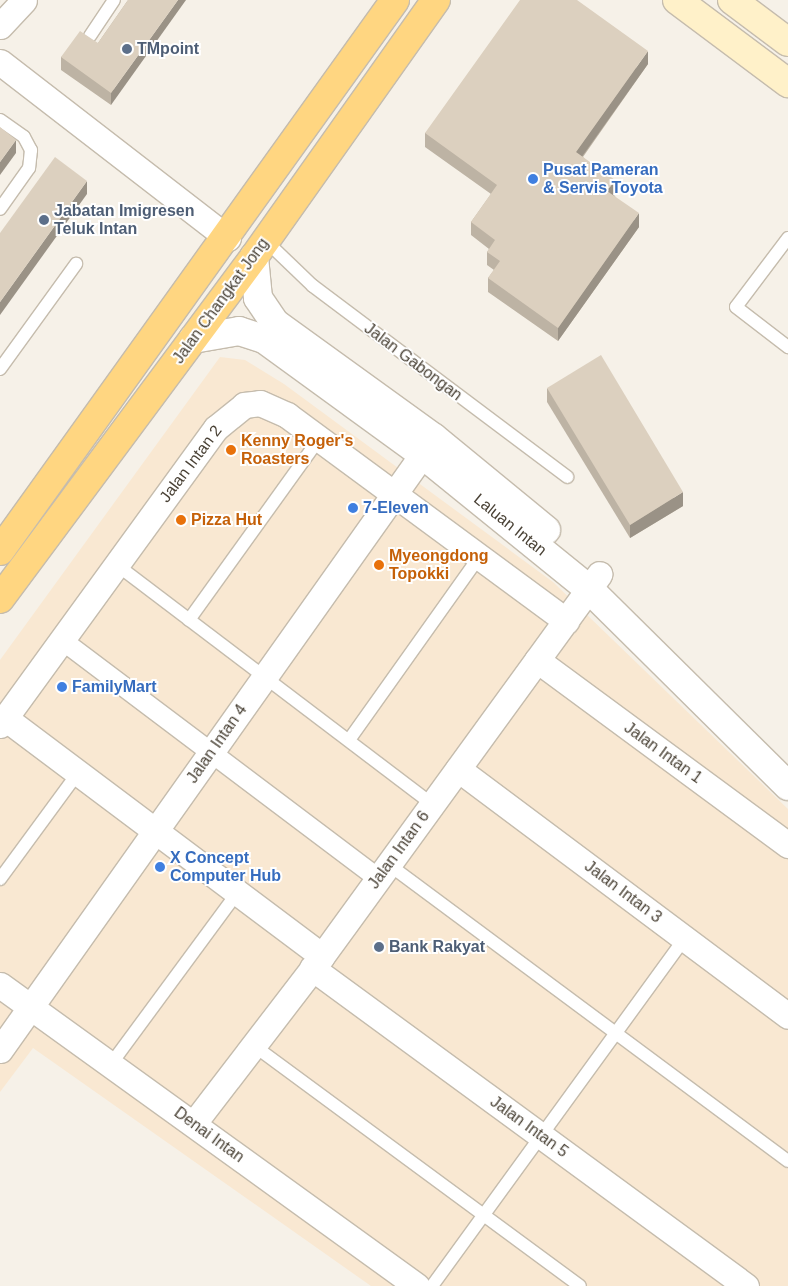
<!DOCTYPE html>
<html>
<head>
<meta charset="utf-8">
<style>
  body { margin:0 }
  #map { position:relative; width:788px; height:1286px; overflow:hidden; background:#f6f1e8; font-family:Arial,sans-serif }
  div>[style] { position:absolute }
  .commercial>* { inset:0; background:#f9e8d2 }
  .roads { filter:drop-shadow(1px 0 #c5bcad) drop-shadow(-1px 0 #c5bcad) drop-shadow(0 1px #c5bcad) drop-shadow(0 -1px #c5bcad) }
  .service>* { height:12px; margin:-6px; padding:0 6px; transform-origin:6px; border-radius:6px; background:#fff }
  .pedestrian>* { height:19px; margin:-9.5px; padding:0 9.5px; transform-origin:9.5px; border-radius:9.5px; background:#fff }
  .minor>* { height:25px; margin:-12.5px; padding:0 12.5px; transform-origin:12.5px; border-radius:12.5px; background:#fff }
  .tertiary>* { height:28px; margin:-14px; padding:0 14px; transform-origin:14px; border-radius:14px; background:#fff }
  .secondary>* { height:28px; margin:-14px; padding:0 14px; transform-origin:14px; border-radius:14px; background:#fff1c9 }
  .trunk>* { height:28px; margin:-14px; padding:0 14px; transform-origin:14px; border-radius:14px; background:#ffd681 }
  .wall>* { inset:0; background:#bdb3a4 }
  .shaded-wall>* { inset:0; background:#9a9286 }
  .building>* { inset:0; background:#dcd0bf }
  .dots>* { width:14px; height:14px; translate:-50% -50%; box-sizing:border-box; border:2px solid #fff; border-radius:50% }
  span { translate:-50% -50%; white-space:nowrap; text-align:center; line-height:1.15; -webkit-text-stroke:4px #fff; paint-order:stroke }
  .service-label { font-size:16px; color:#4e5e75; font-weight:700 }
  .left { translate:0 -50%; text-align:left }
  .shop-label { font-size:16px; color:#366cbe; font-weight:700 }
  .street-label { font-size:16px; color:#4a4236 }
  .food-label { font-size:16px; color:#c56008; font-weight:700 }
</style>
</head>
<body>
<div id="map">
  <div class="commercial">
    <i style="clip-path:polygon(220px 357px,245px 360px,284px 384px,553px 582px,788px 809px,788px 1286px,371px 1286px,33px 1048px,0 1092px,0 660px)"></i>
  </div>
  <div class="roads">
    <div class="service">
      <i style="left:90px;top:36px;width:43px;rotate:-56.3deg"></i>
      <i style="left:0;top:120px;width:29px;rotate:35deg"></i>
      <i style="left:24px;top:137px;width:15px;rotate:62deg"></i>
      <i style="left:31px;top:150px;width:18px;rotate:96deg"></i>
      <i style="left:29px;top:168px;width:50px;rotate:125.3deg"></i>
      <i style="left:788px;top:238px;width:86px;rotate:127deg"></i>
      <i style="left:736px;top:307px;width:66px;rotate:37.6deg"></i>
      <i style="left:266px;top:241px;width:65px;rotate:43.8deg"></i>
      <i style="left:313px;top:286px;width:318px;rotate:36.9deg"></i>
      <i style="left:0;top:369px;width:130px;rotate:-54.1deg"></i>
      <i style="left:117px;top:565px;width:395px;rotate:37.2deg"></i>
      <i style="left:189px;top:620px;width:223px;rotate:-54.3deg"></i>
      <i style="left:349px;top:740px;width:224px;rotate:-54.6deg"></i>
      <i style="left:388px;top:864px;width:498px;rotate:36.6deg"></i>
      <i style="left:0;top:879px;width:132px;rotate:-53.7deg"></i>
      <i style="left:253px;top:1045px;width:406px;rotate:36.4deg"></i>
      <i style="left:111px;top:1064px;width:212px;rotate:-53.6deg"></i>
      <i style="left:432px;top:1286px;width:430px;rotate:-54deg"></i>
    </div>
    <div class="pedestrian">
      <i style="left:62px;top:640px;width:396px;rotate:37deg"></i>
    </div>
    <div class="minor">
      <i style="left:0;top:26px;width:35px;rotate:-47deg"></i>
      <i style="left:0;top:62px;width:288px;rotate:37.7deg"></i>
      <i style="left:537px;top:660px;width:312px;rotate:36.4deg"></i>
      <i style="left:5px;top:718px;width:396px;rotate:36.9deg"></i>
      <i style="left:0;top:725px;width:367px;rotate:-54deg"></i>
      <i style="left:216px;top:428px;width:36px;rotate:-39deg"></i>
      <i style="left:244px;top:405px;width:16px;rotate:-7deg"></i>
      <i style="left:260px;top:403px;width:30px;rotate:24deg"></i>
      <i style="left:287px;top:415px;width:347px;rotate:36.4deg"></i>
      <i style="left:458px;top:769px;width:412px;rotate:36.8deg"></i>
      <i style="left:312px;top:968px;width:538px;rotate:36.23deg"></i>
      <i style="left:0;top:985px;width:514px;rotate:35.82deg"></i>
      <i style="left:0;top:1050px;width:750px;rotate:-54.66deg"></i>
      <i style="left:194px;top:1123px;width:210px;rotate:-52.5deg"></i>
      <i style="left:322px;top:956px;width:472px;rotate:-54deg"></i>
    </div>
    <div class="tertiary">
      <i style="left:254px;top:257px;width:41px;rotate:84.4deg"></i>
      <i style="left:258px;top:298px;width:30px;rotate:56deg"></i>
      <i style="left:275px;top:323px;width:196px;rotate:35.9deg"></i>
      <i style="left:434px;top:438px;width:145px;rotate:39.4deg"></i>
      <i style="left:193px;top:339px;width:47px;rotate:-9.9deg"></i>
      <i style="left:239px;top:331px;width:26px;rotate:18deg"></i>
      <i style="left:264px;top:339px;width:195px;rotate:36deg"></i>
      <i style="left:422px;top:454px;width:215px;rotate:39deg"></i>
      <i style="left:589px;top:589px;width:280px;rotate:44.7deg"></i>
    </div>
    <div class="secondary">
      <i style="left:677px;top:0;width:139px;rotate:36.8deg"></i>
      <i style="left:732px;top:0;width:70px;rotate:36.9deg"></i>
    </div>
    <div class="trunk">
      <i style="left:0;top:551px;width:678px;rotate:-54.36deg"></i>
      <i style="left:0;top:599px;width:426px;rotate:-53.4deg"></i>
      <i style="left:254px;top:257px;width:315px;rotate:-54.7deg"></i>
    </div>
  </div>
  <div class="wall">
    <i style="clip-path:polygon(128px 0,111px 105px,61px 70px,61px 57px,98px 43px)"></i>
    <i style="clip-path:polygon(648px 64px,583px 157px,615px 193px,614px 195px,639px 227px,558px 341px,488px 292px,488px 278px,494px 270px,487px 265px,487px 252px,489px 249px,471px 235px,471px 222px,491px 194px,425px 147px,425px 133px)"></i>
    <i style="clip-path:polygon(547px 388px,683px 506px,630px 538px,547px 402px)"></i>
  </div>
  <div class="shaded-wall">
    <i style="clip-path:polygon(178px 0,186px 0,111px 105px,111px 93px)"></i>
    <i style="clip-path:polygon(648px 51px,648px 64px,576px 165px,576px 152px)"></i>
    <i style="clip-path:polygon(16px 140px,16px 153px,0 175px,0 162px)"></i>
    <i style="clip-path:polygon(615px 180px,615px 193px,607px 204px,607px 191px)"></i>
    <i style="clip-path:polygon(87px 181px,87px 194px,0 315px,0 302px)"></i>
    <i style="clip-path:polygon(639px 213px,639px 227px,558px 341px,558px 328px)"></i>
    <i style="clip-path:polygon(683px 492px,683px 506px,630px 538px,630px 525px)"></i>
  </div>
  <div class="building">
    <i style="clip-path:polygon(128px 0,178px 0,111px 93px,61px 57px,80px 31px,98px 43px)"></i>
    <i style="clip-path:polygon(520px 0,577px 0,648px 51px,576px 152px,615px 180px,607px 191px,639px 213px,558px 328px,488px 278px,500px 261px,487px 252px,495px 240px,471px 222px,497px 185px,425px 133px)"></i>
    <i style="clip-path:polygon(0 127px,16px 140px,0 162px)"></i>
    <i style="clip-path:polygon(55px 157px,87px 181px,0 302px,0 233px)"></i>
    <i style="clip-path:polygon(601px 355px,683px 492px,630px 525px,547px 388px)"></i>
  </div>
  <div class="dots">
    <i style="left:127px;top:49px;background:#5c6f8a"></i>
    <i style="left:533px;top:179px;background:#3f7fe0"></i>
    <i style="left:44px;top:220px;background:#5c6f8a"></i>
    <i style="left:231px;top:450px;background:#e8710a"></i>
    <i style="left:353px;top:508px;background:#3f7fe0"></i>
    <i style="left:181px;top:520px;background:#e8710a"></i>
    <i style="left:379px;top:565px;background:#e8710a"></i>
    <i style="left:62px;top:687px;background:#3f7fe0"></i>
    <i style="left:160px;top:867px;background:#3f7fe0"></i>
    <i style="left:379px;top:947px;background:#5c6f8a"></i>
  </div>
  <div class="service-label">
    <span class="left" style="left:137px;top:49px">TMpoint</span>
    <span class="left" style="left:54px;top:220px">Jabatan Imigresen<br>Teluk Intan</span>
    <span class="left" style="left:389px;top:947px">Bank Rakyat</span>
  </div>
  <div class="shop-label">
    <span class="left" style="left:543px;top:179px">Pusat Pameran<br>&amp; Servis Toyota</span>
    <span class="left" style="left:363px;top:508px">7-Eleven</span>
    <span class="left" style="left:72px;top:687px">FamilyMart</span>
    <span class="left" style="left:170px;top:867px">X Concept<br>Computer Hub</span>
  </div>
  <div class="street-label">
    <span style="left:221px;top:301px;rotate:-54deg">Jalan Changkat Jong</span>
    <span style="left:413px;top:362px;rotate:37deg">Jalan Gabongan</span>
    <span style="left:191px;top:464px;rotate:-53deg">Jalan Intan 2</span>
    <span style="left:510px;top:525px;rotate:39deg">Laluan Intan</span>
    <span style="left:217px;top:744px;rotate:-55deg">Jalan Intan 4</span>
    <span style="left:663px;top:753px;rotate:36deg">Jalan Intan 1</span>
    <span style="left:399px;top:850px;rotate:-54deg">Jalan Intan 6</span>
    <span style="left:623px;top:892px;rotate:37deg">Jalan Intan 3</span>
    <span style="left:529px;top:1127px;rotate:36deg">Jalan Intan 5</span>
    <span style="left:209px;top:1135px;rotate:36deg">Denai Intan</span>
  </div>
  <div class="food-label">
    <span class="left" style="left:241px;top:450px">Kenny Roger's<br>Roasters</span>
    <span class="left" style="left:191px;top:520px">Pizza Hut</span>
    <span class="left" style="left:389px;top:565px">Myeongdong<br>Topokki</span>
  </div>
</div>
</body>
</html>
